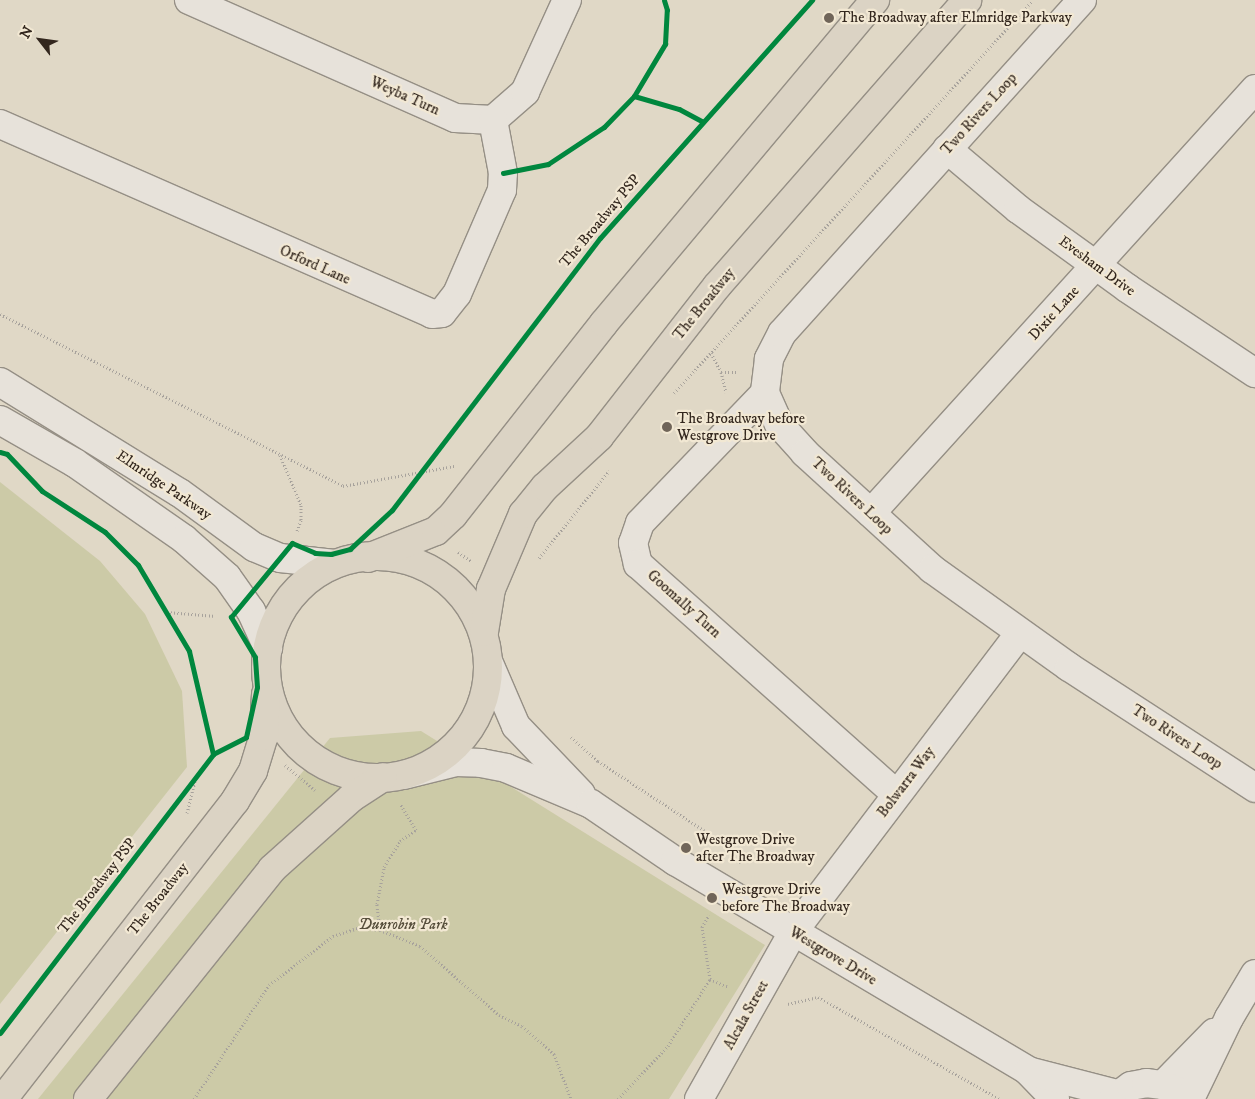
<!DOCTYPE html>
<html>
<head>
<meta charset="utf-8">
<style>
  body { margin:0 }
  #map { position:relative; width:1255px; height:1099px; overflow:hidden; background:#e0d8c6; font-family:"IM FELL DW Pica",serif }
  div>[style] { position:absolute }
  .green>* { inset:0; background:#cccaa7 }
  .path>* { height:3px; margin-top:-1.5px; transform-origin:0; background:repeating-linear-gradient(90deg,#a7a29c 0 1px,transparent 0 3.5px) }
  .roads { filter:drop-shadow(1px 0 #958f85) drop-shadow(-1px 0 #958f85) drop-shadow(0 1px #958f85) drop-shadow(0 -1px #958f85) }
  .minor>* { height:28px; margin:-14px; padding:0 14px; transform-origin:14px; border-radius:14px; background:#e7e2da }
  .major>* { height:28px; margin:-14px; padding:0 14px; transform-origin:14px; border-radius:14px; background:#dbd3c4 }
  .major>.ring { margin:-14px; padding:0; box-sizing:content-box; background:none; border:28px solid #dbd3c4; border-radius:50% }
  .cycleway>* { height:5px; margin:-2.5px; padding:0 2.5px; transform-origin:2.5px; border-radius:2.5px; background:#00873e }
  .dots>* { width:14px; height:14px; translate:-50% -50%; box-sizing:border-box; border:2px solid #f2e8d3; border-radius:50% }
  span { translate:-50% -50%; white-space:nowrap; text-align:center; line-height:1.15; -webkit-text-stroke:4.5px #f2e8d3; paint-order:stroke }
  .poi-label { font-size:15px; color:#33271e }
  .left { translate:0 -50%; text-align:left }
  .street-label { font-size:15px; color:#33271e }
  .park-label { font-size:15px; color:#554d3a; font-style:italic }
  .north { position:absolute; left:15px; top:15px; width:50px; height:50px; -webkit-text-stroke:4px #f2e8d3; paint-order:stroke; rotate:300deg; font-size:14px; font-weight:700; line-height:20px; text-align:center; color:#33271e }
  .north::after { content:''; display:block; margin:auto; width:18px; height:22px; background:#33271e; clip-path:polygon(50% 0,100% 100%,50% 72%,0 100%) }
</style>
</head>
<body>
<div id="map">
  <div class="green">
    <i style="clip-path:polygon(0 482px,100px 561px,145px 614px,182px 691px,187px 767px,0 1004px)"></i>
    <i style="clip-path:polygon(421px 731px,765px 945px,669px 1099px,38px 1099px,330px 738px)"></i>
  </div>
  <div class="path">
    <i style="left:0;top:314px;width:384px;rotate:26.6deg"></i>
    <i style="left:343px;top:486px;width:113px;rotate:-10.2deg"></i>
    <i style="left:711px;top:353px;width:21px;rotate:62deg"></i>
    <i style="left:721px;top:372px;width:16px"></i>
    <i style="left:721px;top:372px;width:21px;rotate:76deg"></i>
    <i style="left:674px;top:393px;width:532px;rotate:-47.59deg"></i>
    <i style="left:280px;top:455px;width:54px;rotate:67.2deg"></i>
    <i style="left:301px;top:505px;width:15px;rotate:90deg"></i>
    <i style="left:301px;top:520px;width:12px;rotate:110deg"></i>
    <i style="left:458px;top:552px;width:16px;rotate:35deg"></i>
    <i style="left:539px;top:558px;width:112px;rotate:-51.2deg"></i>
    <i style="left:167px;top:612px;width:49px;rotate:4.7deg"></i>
    <i style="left:571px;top:737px;width:36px;rotate:42deg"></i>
    <i style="left:598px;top:761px;width:173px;rotate:33.2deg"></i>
    <i style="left:743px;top:856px;width:9px;rotate:122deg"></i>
    <i style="left:285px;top:765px;width:39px;rotate:40deg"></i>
    <i style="left:187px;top:813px;width:36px;rotate:-76deg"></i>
    <i style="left:380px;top:930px;width:26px;rotate:-97deg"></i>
    <i style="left:377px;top:904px;width:38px;rotate:-79deg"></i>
    <i style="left:384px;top:867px;width:31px;rotate:-58deg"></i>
    <i style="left:400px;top:841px;width:19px;rotate:-35deg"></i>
    <i style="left:416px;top:830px;width:31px;rotate:-121deg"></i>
    <i style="left:710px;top:979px;width:20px;rotate:24deg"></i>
    <i style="left:788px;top:1004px;width:31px;rotate:-13deg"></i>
    <i style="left:818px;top:997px;width:209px;rotate:29.3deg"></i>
    <i style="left:194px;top:1099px;width:136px;rotate:-56.7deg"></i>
    <i style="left:269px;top:985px;width:81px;rotate:-37.4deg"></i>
    <i style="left:333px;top:936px;width:26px;rotate:-18deg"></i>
    <i style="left:358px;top:928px;width:22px;rotate:5deg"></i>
    <i style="left:380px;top:930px;width:43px;rotate:21.8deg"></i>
    <i style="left:420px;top:946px;width:105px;rotate:41.1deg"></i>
    <i style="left:499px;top:1015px;width:25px;rotate:26deg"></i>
    <i style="left:522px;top:1026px;width:43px;rotate:41.2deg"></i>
    <i style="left:554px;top:1054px;width:48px;rotate:69.3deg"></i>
    <i style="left:618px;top:1099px;width:73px;rotate:-46.7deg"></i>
    <i style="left:668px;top:1046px;width:79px;rotate:-57.9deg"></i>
    <i style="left:710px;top:979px;width:53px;rotate:-98.7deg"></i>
    <i style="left:702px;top:927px;width:14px;rotate:-60deg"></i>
  </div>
  <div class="roads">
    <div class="minor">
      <i style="left:189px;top:0;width:291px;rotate:23.9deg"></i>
      <i style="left:455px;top:118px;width:38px;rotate:3deg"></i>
      <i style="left:493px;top:120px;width:43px;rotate:-41.2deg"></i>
      <i style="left:525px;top:92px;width:101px;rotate:-65.5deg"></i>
      <i style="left:1082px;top:0;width:448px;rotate:132deg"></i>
      <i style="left:782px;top:333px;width:29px;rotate:117deg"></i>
      <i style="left:769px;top:359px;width:34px;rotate:97deg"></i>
      <i style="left:765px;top:393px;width:34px;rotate:66deg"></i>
      <i style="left:779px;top:424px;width:39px;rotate:48deg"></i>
      <i style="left:805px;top:453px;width:172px;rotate:42.4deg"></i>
      <i style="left:932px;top:569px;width:168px;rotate:35.6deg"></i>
      <i style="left:1069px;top:667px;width:222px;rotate:33deg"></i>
      <i style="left:0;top:124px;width:472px;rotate:23.7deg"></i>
      <i style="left:432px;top:314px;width:10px;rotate:-6deg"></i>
      <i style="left:442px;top:313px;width:24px;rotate:-52deg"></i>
      <i style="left:457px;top:294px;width:113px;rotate:-66.6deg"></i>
      <i style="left:502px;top:190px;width:17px;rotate:-87deg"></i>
      <i style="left:503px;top:173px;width:54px;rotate:-100.7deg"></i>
      <i style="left:947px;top:149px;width:93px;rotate:40.2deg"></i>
      <i style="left:1018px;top:209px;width:135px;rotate:35.9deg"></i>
      <i style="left:1127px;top:288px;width:154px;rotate:33.6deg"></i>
      <i style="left:0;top:382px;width:211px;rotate:31.7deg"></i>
      <i style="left:180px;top:493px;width:92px;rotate:36.1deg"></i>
      <i style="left:254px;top:547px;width:28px;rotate:23deg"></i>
      <i style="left:280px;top:558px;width:55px;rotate:6.2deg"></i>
      <i style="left:765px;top:393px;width:180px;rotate:133.9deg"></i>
      <i style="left:640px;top:523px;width:21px;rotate:109deg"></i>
      <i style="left:633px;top:543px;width:22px;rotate:77deg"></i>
      <i style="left:638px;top:564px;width:346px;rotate:41.7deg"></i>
      <i style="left:0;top:420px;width:86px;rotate:29.8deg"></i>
      <i style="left:75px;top:463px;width:133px;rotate:34.9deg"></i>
      <i style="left:184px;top:539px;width:57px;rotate:41.5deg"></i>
      <i style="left:227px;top:577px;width:42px;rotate:54.8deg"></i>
      <i style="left:251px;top:611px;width:41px;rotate:65.3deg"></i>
      <i style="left:871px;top:513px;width:572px;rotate:-47.83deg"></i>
      <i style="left:488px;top:661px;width:71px;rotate:66.7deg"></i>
      <i style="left:516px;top:726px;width:94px;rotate:46.3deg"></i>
      <i style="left:404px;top:775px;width:54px;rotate:-14deg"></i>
      <i style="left:456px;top:762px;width:25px;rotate:2deg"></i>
      <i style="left:481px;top:763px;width:25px;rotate:11deg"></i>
      <i style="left:506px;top:768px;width:92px;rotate:23deg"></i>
      <i style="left:591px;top:804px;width:102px;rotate:34.2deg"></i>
      <i style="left:675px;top:861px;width:411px;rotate:30.7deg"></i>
      <i style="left:1028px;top:1071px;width:39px;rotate:46deg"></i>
      <i style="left:1028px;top:1071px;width:92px;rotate:14.5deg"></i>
      <i style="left:1163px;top:1085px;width:73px;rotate:-45.6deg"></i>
      <i style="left:699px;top:1099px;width:192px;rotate:-60.6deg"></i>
      <i style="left:793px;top:932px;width:375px;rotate:-52.8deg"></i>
      <i style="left:1113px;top:1099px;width:22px;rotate:-36deg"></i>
      <i style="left:1131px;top:1086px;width:15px;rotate:-11deg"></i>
      <i style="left:1146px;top:1083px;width:17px;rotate:7deg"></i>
      <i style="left:1163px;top:1085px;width:18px;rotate:22deg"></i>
      <i style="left:1190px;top:1099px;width:90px;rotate:-64.3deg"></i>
      <i style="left:1229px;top:1018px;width:51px;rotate:-59.4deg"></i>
    </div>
    <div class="major">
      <i class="ring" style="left:266px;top:556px;width:194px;height:194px"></i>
      <i style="left:368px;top:558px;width:73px;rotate:-21.7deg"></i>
      <i style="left:436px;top:531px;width:23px;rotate:-43deg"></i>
      <i style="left:453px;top:515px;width:244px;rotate:-51.8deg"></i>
      <i style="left:604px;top:323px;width:422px;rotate:-50deg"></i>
      <i style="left:484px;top:632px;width:44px;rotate:-80.8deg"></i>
      <i style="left:491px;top:589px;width:82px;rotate:-66.9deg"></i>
      <i style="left:523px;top:514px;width:35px;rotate:-51deg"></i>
      <i style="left:545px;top:487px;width:74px;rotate:-42.8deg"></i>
      <i style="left:599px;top:437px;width:192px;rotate:-52deg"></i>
      <i style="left:717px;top:286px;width:380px;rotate:-48.8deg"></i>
      <i style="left:3px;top:1099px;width:378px;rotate:-52.1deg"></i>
      <i style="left:235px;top:801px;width:35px;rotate:-59deg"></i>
      <i style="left:253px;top:771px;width:37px;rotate:-73deg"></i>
      <i style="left:264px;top:736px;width:42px;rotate:-87.3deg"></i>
      <i style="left:88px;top:1099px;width:295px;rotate:-51.3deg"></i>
      <i style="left:272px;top:869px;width:106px;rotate:-41.9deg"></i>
      <i style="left:351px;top:798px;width:38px;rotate:-33deg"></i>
    </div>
  </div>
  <div class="cycleway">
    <i style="left:634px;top:96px;width:47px;rotate:16.1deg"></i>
    <i style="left:679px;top:109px;width:27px;rotate:28deg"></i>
    <i style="left:503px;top:173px;width:46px;rotate:-11.3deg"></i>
    <i style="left:548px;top:164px;width:67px;rotate:-33.5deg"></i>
    <i style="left:604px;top:127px;width:43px;rotate:-45.9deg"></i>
    <i style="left:634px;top:96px;width:61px;rotate:-59.2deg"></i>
    <i style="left:665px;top:44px;width:34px;rotate:-87deg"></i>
    <i style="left:667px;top:10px;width:10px;rotate:-107deg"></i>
    <i style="left:0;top:452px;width:7px;rotate:16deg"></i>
    <i style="left:7px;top:454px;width:51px;rotate:46.6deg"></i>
    <i style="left:42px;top:491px;width:75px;rotate:33.1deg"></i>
    <i style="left:105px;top:532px;width:47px;rotate:45deg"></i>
    <i style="left:138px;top:565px;width:100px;rotate:59.3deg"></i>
    <i style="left:189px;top:651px;width:106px;rotate:76.9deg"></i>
    <i style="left:213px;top:754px;width:37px;rotate:-27deg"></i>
    <i style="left:246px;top:737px;width:51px;rotate:-77.6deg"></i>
    <i style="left:257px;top:687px;width:30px;rotate:-94deg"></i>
    <i style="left:255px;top:657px;width:47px;rotate:-121deg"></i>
    <i style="left:231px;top:617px;width:96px;rotate:-50.5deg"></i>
    <i style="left:292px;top:543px;width:25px;rotate:23deg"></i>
    <i style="left:315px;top:553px;width:16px;rotate:4deg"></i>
    <i style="left:331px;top:554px;width:20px;rotate:-15deg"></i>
    <i style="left:350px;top:549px;width:57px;rotate:-42.9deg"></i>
    <i style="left:392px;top:510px;width:342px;rotate:-52.6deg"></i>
    <i style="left:600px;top:238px;width:319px;rotate:-48.3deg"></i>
    <i style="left:0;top:1033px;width:351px;rotate:-52.6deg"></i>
  </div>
  <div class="dots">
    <i style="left:829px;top:18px;background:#706559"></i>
    <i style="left:667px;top:427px;background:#706559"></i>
    <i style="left:686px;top:848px;background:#706559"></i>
    <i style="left:712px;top:898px;background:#706559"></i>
  </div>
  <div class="poi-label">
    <span class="left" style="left:839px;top:18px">The Broadway after Elmridge Parkway</span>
    <span class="left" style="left:677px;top:427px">The Broadway before<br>Westgrove Drive</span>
    <span class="left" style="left:696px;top:848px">Westgrove Drive<br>after The Broadway</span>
    <span class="left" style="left:722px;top:898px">Westgrove Drive<br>before The Broadway</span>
  </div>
  <div class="street-label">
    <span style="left:405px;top:96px;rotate:24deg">Weyba Turn</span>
    <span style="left:979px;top:114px;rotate:-48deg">Two Rivers Loop</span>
    <span style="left:600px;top:221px;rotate:-50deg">The Broadway PSP</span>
    <span style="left:315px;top:265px;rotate:24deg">Orford Lane</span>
    <span style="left:1097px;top:266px;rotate:36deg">Evesham Drive</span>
    <span style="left:704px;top:304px;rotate:-51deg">The Broadway</span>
    <span style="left:1054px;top:313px;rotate:-48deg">Dixie Lane</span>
    <span style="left:164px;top:485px;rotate:34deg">Elmridge Parkway</span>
    <span style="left:852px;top:496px;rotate:43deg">Two Rivers Loop</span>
    <span style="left:684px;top:604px;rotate:42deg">Goomally Turn</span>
    <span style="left:1177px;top:737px;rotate:33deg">Two Rivers Loop</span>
    <span style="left:906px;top:782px;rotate:-53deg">Bolwarra Way</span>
    <span style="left:97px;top:886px;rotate:-52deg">The Broadway PSP</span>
    <span style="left:158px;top:899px;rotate:-52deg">The Broadway</span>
    <span style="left:833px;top:956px;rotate:31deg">Westgrove Drive</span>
    <span style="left:746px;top:1015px;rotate:-61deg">Alcala Street</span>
  </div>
  <div class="park-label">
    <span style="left:403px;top:925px">Dunrobin Park</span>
  </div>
  <div class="north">N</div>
</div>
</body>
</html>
